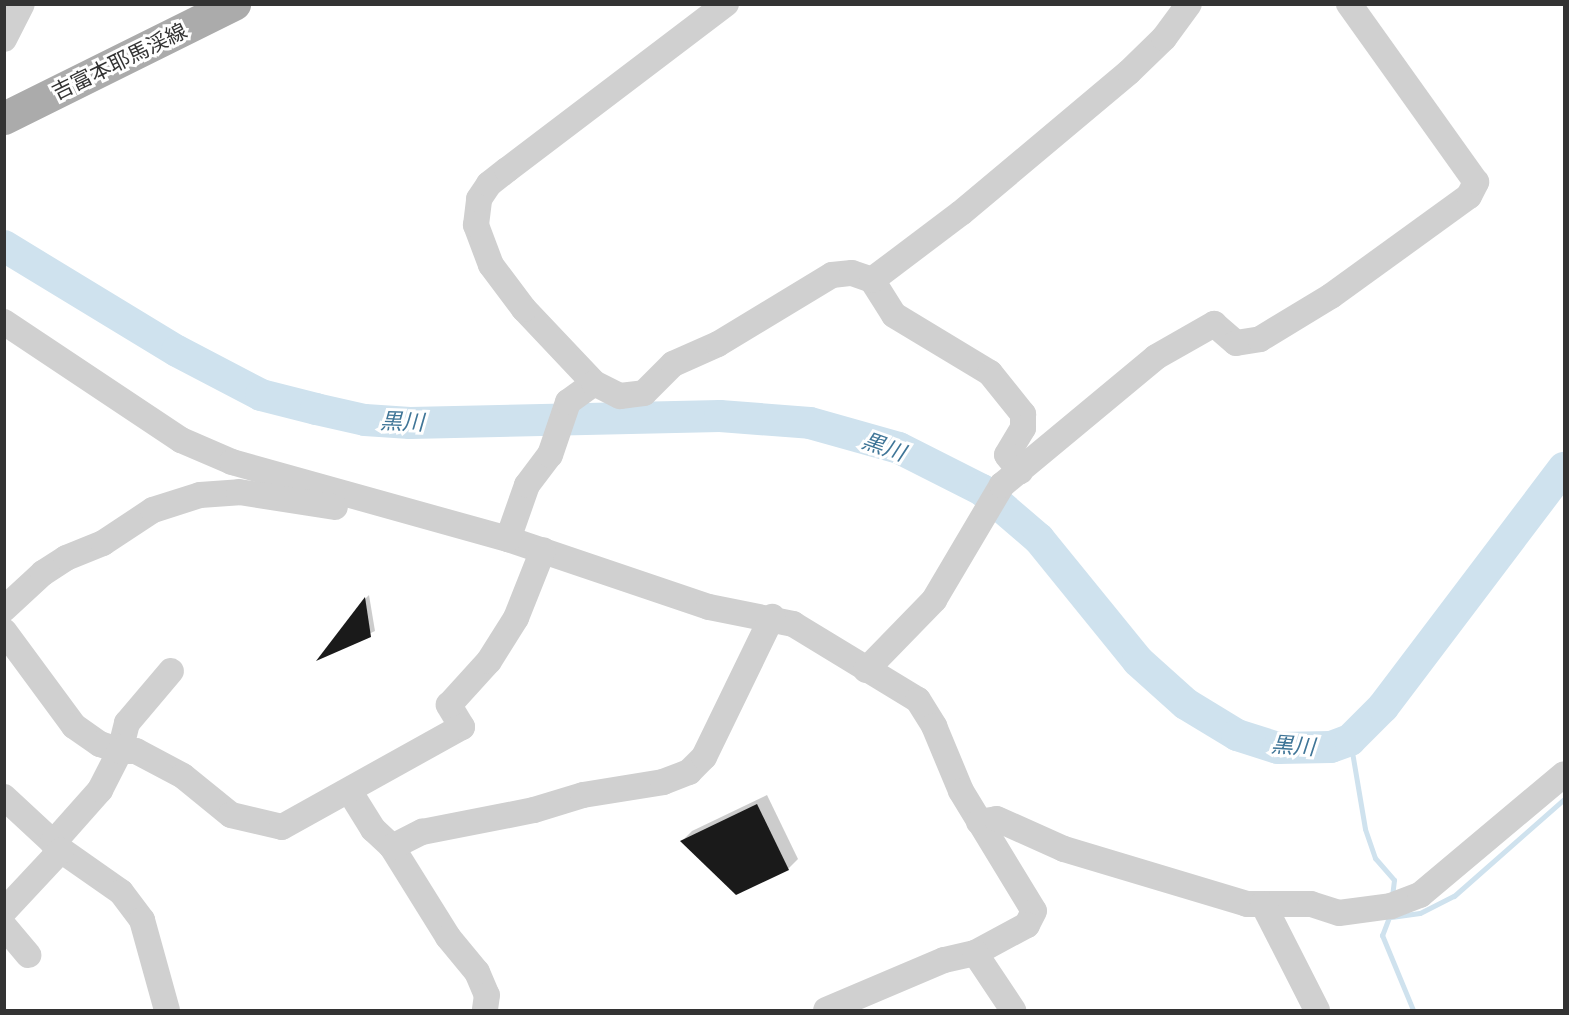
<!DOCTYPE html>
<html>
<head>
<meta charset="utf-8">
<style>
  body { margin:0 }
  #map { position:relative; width:1569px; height:1015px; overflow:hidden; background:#fff; font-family:"Open Sans","Noto Sans JP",sans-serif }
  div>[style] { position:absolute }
  .shadow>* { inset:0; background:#0003 }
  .stream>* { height:5px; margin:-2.5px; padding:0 2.5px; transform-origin:2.5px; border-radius:2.5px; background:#cfe2ee }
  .river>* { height:32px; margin:-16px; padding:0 16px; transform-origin:16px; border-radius:16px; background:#cfe2ee }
  .building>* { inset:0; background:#1a1a1a }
  .minor>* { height:26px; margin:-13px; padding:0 13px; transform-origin:13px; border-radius:13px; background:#d0d0d0 }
  .major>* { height:33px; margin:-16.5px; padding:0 16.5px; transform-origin:16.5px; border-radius:16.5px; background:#ababab }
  span { translate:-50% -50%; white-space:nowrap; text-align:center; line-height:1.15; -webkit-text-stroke:6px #fff; paint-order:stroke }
  .street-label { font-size:21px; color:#333 }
  .water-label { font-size:22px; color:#3f7597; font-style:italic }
  .frame { position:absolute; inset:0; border:6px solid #333; pointer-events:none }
</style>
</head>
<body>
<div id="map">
  <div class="shadow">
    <i style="clip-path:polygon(369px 595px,375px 631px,321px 657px,366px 598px)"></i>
    <i style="clip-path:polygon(767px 795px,798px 859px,788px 869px,682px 841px,692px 831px)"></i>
  </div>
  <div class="stream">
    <i style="left:1350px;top:740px;width:90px;rotate:80.4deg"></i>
    <i style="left:1365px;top:829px;width:31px;rotate:71deg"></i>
    <i style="left:1375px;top:858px;width:29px;rotate:49deg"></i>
    <i style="left:1394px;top:880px;width:17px;rotate:97deg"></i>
    <i style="left:1391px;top:912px;width:25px;rotate:111deg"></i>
    <i style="left:1382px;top:935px;width:81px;rotate:67.5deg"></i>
    <i style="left:1391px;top:917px;width:29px;rotate:-8deg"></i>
    <i style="left:1420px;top:913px;width:38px;rotate:-27deg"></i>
    <i style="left:1454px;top:896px;width:147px;rotate:-41.4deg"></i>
  </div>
  <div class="river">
    <i style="left:4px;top:246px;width:202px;rotate:31.3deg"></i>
    <i style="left:177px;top:351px;width:95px;rotate:27.6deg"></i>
    <i style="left:261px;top:395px;width:57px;rotate:14.3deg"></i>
    <i style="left:316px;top:409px;width:50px;rotate:12.7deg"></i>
    <i style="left:365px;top:420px;width:45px;rotate:3.8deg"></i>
    <i style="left:410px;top:423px;width:310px;rotate:-1.3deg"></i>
    <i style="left:720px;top:416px;width:90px;rotate:4.4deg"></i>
    <i style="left:810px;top:423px;width:92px;rotate:15.7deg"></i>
    <i style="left:899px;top:448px;width:93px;rotate:26.8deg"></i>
    <i style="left:982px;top:490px;width:75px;rotate:40.7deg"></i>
    <i style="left:1039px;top:539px;width:157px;rotate:50.9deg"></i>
    <i style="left:1138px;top:661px;width:64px;rotate:41.9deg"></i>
    <i style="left:1186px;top:704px;width:60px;rotate:31.3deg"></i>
    <i style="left:1237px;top:735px;width:43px;rotate:17.6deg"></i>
    <i style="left:1278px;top:748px;width:53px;rotate:-1.1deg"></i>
    <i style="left:1331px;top:747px;width:20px;rotate:-20deg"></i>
    <i style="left:1350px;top:740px;width:47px;rotate:-45deg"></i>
    <i style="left:1383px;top:707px;width:300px;rotate:-52.9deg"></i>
  </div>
  <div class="building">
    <i style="clip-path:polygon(365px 597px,371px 637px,316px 661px)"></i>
    <i style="clip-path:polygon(757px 804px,789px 870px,736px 895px,680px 841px)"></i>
  </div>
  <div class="minor">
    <i style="left:4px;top:39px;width:39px;rotate:-63deg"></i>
    <i style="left:872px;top:280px;width:41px;rotate:57.8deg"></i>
    <i style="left:894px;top:315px;width:112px;rotate:31.1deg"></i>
    <i style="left:990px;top:373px;width:53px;rotate:51.2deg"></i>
    <i style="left:1023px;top:414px;width:14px;rotate:90deg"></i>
    <i style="left:1023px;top:428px;width:31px;rotate:121deg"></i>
    <i style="left:1007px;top:455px;width:21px;rotate:51deg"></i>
    <i style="left:4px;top:322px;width:213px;rotate:33.7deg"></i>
    <i style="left:181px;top:440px;width:56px;rotate:23.3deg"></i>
    <i style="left:232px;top:462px;width:287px;rotate:15.6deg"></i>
    <i style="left:508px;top:539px;width:212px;rotate:18.7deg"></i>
    <i style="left:709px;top:607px;width:86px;rotate:11.4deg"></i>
    <i style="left:793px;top:624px;width:146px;rotate:31.3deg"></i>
    <i style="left:918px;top:700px;width:31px;rotate:58deg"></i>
    <i style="left:934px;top:726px;width:70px;rotate:67.4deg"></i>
    <i style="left:961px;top:791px;width:140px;rotate:58.7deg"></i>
    <i style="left:1034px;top:911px;width:16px;rotate:117deg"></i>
    <i style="left:1027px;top:925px;width:59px;rotate:151.7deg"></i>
    <i style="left:975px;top:953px;width:32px;rotate:167deg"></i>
    <i style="left:944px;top:960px;width:128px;rotate:157deg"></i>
    <i style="left:594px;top:383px;width:102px;rotate:-133.4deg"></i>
    <i style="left:524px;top:309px;width:55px;rotate:-126.9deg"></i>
    <i style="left:491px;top:265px;width:43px;rotate:-110.6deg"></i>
    <i style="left:476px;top:225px;width:26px;rotate:-83deg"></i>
    <i style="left:479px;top:199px;width:18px;rotate:-56deg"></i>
    <i style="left:489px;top:184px;width:23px;rotate:-38deg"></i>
    <i style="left:507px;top:170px;width:275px;rotate:-37.2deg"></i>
    <i style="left:508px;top:539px;width:57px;rotate:-70.6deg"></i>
    <i style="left:527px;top:485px;width:38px;rotate:-53deg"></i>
    <i style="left:550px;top:455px;width:56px;rotate:-71.2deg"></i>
    <i style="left:568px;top:402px;width:32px;rotate:-36deg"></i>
    <i style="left:594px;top:383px;width:29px;rotate:27deg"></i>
    <i style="left:620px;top:396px;width:24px;rotate:-7deg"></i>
    <i style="left:644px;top:393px;width:41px;rotate:-45deg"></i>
    <i style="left:673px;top:364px;width:49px;rotate:-24deg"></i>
    <i style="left:718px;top:344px;width:133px;rotate:-31.2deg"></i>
    <i style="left:832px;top:275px;width:20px;rotate:-6deg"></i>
    <i style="left:852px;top:273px;width:21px;rotate:19deg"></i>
    <i style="left:872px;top:280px;width:111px;rotate:-37deg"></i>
    <i style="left:961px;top:213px;width:219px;rotate:-40deg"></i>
    <i style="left:1129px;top:72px;width:49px;rotate:-44.2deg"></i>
    <i style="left:1164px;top:38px;width:42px;rotate:-53.7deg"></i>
    <i style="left:4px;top:609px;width:53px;rotate:-42.7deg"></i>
    <i style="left:43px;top:573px;width:27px;rotate:-33deg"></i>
    <i style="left:66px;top:558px;width:40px;rotate:-22deg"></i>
    <i style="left:103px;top:543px;width:60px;rotate:-33.4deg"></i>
    <i style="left:153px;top:510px;width:49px;rotate:-17.7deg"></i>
    <i style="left:200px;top:495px;width:39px;rotate:-4deg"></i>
    <i style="left:239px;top:492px;width:97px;rotate:8.9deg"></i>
    <i style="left:4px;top:631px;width:118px;rotate:53.6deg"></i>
    <i style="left:74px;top:726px;width:32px;rotate:35deg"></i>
    <i style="left:100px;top:744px;width:21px;rotate:19deg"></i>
    <i style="left:120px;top:751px;width:29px;rotate:-76deg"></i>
    <i style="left:127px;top:723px;width:68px;rotate:-49.8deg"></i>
    <i style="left:866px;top:670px;width:98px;rotate:-45.8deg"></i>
    <i style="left:934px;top:600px;width:134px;rotate:-59.4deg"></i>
    <i style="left:1002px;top:485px;width:200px;rotate:-39.7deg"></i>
    <i style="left:1156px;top:357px;width:67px;rotate:-29.6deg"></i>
    <i style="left:1214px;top:324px;width:29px;rotate:41deg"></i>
    <i style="left:1236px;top:343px;width:24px;rotate:-9deg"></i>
    <i style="left:1260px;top:339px;width:83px;rotate:-31.2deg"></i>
    <i style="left:1331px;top:296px;width:170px;rotate:-35.9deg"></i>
    <i style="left:1469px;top:196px;width:16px;rotate:-63deg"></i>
    <i style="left:1476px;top:182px;width:219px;rotate:-125.5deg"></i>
    <i style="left:350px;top:792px;width:44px;rotate:58.1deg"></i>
    <i style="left:373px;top:829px;width:26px;rotate:43deg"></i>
    <i style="left:392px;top:847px;width:106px;rotate:58.1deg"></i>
    <i style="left:448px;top:937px;width:45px;rotate:50.4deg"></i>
    <i style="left:477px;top:972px;width:25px;rotate:67deg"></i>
    <i style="left:487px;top:995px;width:15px;rotate:98deg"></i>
    <i style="left:4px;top:797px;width:78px;rotate:42.9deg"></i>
    <i style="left:61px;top:850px;width:73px;rotate:35deg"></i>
    <i style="left:121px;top:892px;width:35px;rotate:53deg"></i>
    <i style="left:142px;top:920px;width:93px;rotate:74.5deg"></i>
    <i style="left:979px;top:822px;width:18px;rotate:-9deg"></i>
    <i style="left:997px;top:819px;width:73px;rotate:24.1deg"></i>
    <i style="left:1064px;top:849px;width:191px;rotate:16.7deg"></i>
    <i style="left:1247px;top:904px;width:64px"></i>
    <i style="left:1311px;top:904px;width:29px;rotate:18deg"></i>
    <i style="left:1339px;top:913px;width:52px;rotate:-7.7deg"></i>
    <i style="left:1391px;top:906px;width:31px;rotate:-21deg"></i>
    <i style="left:1420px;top:895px;width:188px;rotate:-40deg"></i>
    <i style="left:53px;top:843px;width:71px;rotate:-48.4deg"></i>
    <i style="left:100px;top:790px;width:44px;rotate:-62.9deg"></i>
    <i style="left:120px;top:751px;width:16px"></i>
    <i style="left:136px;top:751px;width:53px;rotate:28deg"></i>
    <i style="left:183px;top:776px;width:62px;rotate:39.1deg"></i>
    <i style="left:231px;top:815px;width:52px;rotate:13.2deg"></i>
    <i style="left:282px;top:827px;width:206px;rotate:-29.1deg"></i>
    <i style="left:462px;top:727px;width:26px;rotate:-121deg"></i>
    <i style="left:449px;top:705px;width:59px;rotate:-47.7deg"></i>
    <i style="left:489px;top:661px;width:51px;rotate:-57.9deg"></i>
    <i style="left:516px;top:618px;width:73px;rotate:-68.3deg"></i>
    <i style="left:392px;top:847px;width:34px;rotate:-27deg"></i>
    <i style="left:422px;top:832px;width:114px;rotate:-11.1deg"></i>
    <i style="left:534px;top:810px;width:51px;rotate:-17deg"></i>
    <i style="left:583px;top:795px;width:81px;rotate:-9.2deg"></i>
    <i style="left:663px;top:782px;width:28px;rotate:-21deg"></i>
    <i style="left:689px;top:772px;width:21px;rotate:-45deg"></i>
    <i style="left:704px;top:757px;width:156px;rotate:-64.1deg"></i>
    <i style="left:1263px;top:904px;width:119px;rotate:63deg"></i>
    <i style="left:4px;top:911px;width:83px;rotate:-46.9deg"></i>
    <i style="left:4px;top:926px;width:38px;rotate:50deg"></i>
    <i style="left:975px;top:953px;width:69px;rotate:56.3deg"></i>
  </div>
  <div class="major">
    <i style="left:4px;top:118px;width:257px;rotate:-26.4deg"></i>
  </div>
  <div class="street-label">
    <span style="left:119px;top:61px;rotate:-26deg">吉富本耶馬渓線</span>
  </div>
  <div class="water-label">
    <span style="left:402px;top:421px;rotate:2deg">黒川</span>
    <span style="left:884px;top:446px;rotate:19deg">黒川</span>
    <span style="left:1293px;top:745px;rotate:4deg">黒川</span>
  </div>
  <div class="frame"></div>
</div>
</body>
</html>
